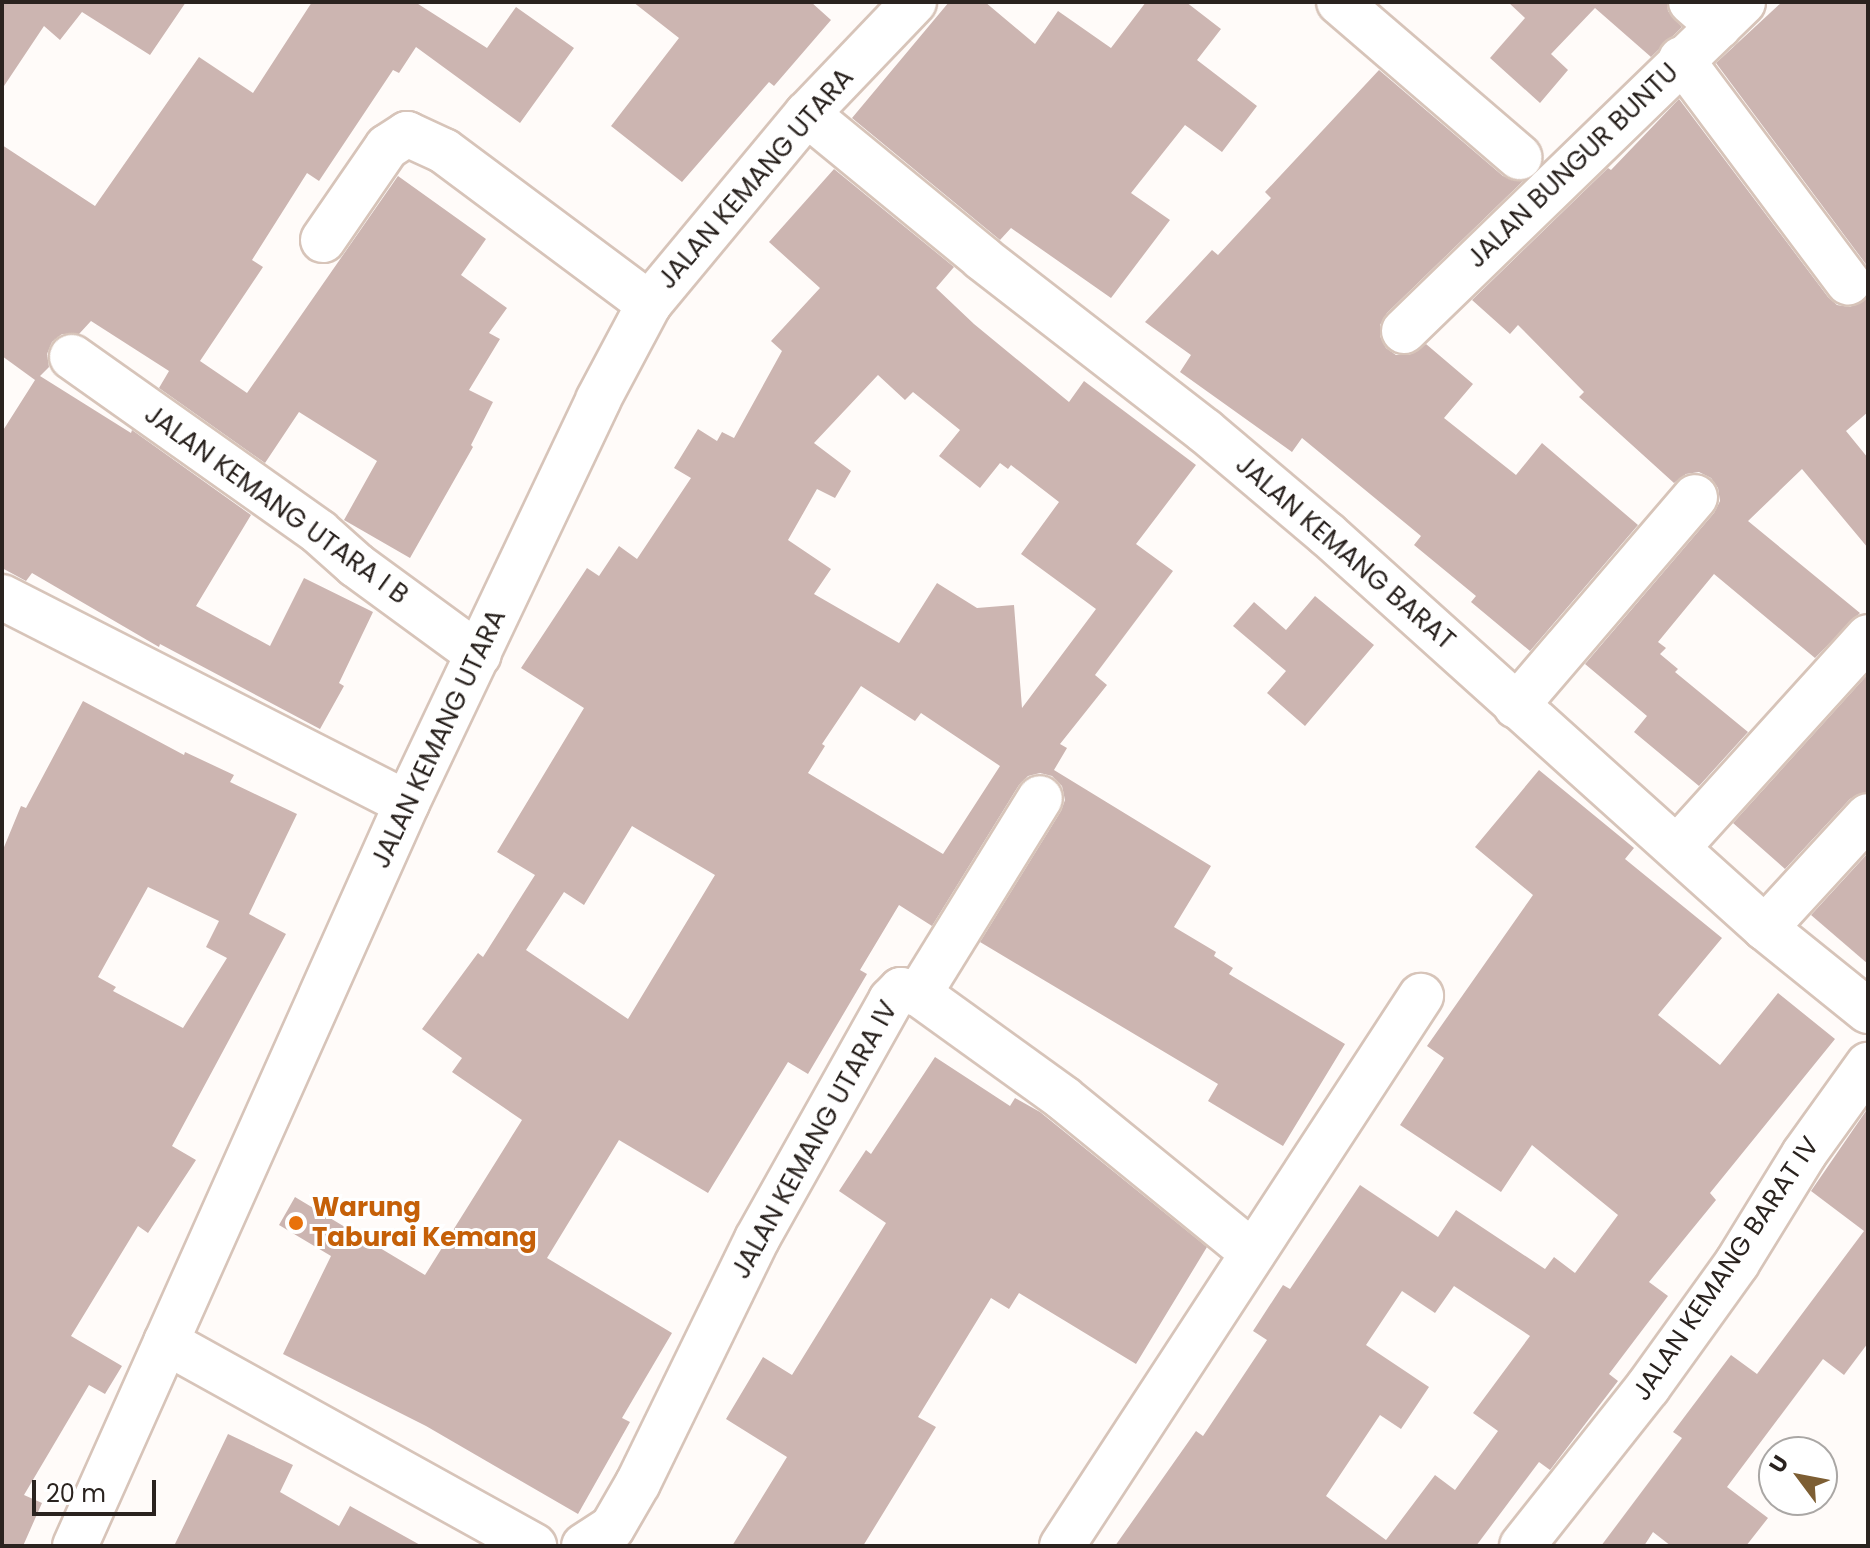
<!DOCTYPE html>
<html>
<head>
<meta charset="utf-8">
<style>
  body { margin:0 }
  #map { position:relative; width:1870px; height:1548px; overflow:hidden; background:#fffbf9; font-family:Poppins,sans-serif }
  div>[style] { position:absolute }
  .building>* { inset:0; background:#ccb5b1 }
  .roads { filter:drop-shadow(2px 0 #d7c4b9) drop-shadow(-2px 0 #d7c4b9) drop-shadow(0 2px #d7c4b9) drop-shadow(0 -2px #d7c4b9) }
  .minor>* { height:44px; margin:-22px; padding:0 22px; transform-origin:22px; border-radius:22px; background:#fff }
  .dots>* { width:22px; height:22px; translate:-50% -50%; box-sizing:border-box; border:4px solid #fff; border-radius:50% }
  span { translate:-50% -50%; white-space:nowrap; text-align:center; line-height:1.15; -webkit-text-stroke:6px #fff; paint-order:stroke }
  .street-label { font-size:26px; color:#2a231f }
  .food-label { font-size:26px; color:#c56008; font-weight:700 }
  .left { translate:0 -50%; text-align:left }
  .frame { position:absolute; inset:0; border:4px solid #2a231f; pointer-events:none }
  .north { position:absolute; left:1758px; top:1436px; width:80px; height:80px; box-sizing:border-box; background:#fff; border:2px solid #aaa7a5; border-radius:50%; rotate:302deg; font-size:22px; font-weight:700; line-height:32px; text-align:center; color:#2a231f }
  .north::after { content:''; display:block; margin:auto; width:28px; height:36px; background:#7d5e33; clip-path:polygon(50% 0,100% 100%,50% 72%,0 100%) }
  .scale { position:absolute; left:32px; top:1480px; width:124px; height:36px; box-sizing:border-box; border:4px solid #2a231f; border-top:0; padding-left:10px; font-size:24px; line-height:28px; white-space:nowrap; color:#2a231f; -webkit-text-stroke:6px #fff; paint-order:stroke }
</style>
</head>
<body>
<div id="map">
  <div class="building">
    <i style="clip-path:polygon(2px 2px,186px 2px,150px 55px,82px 12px,60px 40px,44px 26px,2px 89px)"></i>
    <i style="clip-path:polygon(312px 2px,415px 2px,487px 48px,516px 7px,574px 48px,520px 123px,416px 47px,399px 73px,393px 70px,319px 181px,307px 173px,252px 260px,263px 267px,200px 361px,247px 393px,398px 176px,486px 239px,461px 275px,507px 308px,489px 333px,500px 339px,469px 390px,493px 402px,471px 445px,473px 447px,410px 558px,344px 520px,377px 461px,299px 412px,265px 463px,159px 388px,169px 371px,91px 321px,79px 334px,62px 334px,52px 342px,47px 354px,49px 367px,40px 376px,131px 433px,132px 430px,251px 515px,196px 606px,270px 646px,304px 578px,373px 612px,339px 683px,344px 686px,320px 729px,160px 644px,159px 647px,32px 573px,26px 581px,2px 568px,2px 432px,35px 380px,2px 356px,2px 145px,95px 206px,199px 57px,253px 93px)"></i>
    <i style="clip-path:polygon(633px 2px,811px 2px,831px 20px,774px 86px,769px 82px,682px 182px,611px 126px,679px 38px)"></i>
    <i style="clip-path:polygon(949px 2px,985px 2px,1035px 44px,1058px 11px,1111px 48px,1146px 2px,1186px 2px,1221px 29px,1197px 60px,1257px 106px,1222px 152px,1185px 125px,1131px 193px,1170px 220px,1111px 298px,1011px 228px,1000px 240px,852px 118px)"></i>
    <i style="clip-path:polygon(1508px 2px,1667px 2px,1668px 11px,1682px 27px,1651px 57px,1595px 8px,1551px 54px,1568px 70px,1540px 103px,1490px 58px,1525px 18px)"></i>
    <i style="clip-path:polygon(1782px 2px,1868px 2px,1868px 267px,1716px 63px)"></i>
    <i style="clip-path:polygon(1379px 70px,1503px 176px,1523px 181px,1387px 313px,1380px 325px,1380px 336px,1386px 348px,1396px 355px,1409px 355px,1426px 344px,1473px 384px,1444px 418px,1516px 475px,1542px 443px,1638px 525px,1530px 651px,1471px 602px,1476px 596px,1414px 545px,1421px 536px,1302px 438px,1292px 452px,1180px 372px,1191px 355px,1145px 322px,1212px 250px,1218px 255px,1271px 198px,1265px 192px)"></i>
    <i style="clip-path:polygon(1679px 99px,1828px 297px,1837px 305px,1850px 307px,1868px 296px,1868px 412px,1846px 431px,1868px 458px,1868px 548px,1802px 469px,1748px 521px,1860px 613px,1815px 658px,1714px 574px,1658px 642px,1666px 648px,1660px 654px,1678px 669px,1675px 672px,1748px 732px,1699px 786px,1634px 732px,1647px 716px,1585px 664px,1714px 513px,1720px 501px,1718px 488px,1711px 478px,1699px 472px,1686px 474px,1674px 483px,1579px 397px,1584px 392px,1518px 325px,1510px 334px,1472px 300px,1608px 168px,1611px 170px)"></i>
    <i style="clip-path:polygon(evenodd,834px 169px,954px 267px,936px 288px,974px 324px,1069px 402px,1084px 381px,1196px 465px,1136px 544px,1173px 571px,1095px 675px,1107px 685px,1060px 744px,1067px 748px,1054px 770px,1211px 866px,1174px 927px,1216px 952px,1214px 956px,1233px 968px,1229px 974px,1345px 1044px,1283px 1146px,1208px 1101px,1218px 1084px,980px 942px,1061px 811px,1065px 800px,1062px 786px,1052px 776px,1040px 773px,1028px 776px,1019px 785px,932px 926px,899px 905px,860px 970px,867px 974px,808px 1074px,788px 1062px,708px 1193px,619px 1140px,547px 1258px,672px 1333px,622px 1418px,630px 1422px,578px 1514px,426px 1426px,283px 1354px,331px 1256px,279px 1225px,295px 1197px,425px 1275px,522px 1120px,452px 1072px,462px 1058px,422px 1029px,478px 953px,483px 957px,535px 875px,497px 852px,584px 708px,521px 668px,587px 568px,599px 576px,619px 546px,637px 559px,691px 478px,674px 468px,698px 429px,717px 441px,722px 432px,734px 438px,782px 351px,771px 341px,820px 288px,769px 242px,834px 169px,878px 375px,905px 400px,913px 392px,960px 430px,939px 456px,980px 488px,1000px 463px,1008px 469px,1011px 465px,1059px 502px,1021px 554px,1096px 609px,1022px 708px,1014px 605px,977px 608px,937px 583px,899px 643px,814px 594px,831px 569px,788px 540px,817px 489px,835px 498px,851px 471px,814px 443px,878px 375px,834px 169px,861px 686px,915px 721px,921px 713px,1000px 766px,943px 854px,808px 773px,825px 746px,822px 744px,861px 686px,834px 169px,632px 826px,715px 875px,628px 1019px,526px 950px,564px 892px,584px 905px,632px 826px)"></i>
    <i style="clip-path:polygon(1315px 596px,1374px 645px,1305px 726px,1267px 693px,1286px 671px,1233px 626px,1254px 602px,1286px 630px)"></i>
    <i style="clip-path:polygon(1868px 674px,1868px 792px,1850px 799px,1785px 869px,1733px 823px)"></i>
    <i style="clip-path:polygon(evenodd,83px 701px,184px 755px,185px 752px,234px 775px,230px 782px,297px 814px,249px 914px,286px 934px,172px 1146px,196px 1160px,148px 1233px,138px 1226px,71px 1336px,122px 1366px,105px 1394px,89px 1385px,24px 1495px,42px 1503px,23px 1546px,2px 1546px,2px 852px,21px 806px,26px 808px,83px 701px,148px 887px,219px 921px,206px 947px,227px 958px,183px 1028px,113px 991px,116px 987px,98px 977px,148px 887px)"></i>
    <i style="clip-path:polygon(evenodd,1539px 770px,1634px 848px,1625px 859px,1722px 938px,1658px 1015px,1720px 1065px,1778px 993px,1835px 1039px,1710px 1193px,1716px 1200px,1649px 1282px,1668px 1296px,1609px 1374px,1618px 1381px,1550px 1470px,1539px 1462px,1476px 1546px,1115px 1546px,1196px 1431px,1203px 1436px,1267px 1340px,1253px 1331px,1283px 1285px,1290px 1289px,1360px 1185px,1438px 1237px,1456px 1210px,1545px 1269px,1554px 1257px,1575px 1273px,1618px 1215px,1532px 1145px,1501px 1192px,1400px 1125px,1444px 1058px,1427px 1046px,1533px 895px,1475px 847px,1539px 770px,1454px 1286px,1530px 1336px,1473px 1413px,1498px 1431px,1455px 1490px,1435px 1475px,1386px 1540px,1326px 1496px,1380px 1415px,1401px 1429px,1429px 1387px,1366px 1345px,1402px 1291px,1435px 1313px,1454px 1286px)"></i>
    <i style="clip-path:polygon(1868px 853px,1868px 964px,1811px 915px)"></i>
    <i style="clip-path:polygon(935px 1057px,1010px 1106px,1015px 1098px,1040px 1112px,1207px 1247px,1136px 1364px,1019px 1293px,1009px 1309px,991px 1298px,918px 1417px,936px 1427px,863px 1546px,732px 1546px,787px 1457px,726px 1419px,763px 1357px,792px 1375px,886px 1223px,839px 1191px,866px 1150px,871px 1154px)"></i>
    <i style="clip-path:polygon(1868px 1108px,1868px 1343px,1844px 1375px,1823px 1359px,1727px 1487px,1768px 1518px,1746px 1546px,1671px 1546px,1653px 1532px,1644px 1546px,1601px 1546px,1682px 1438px,1673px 1432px,1731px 1355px,1757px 1374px,1864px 1231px,1811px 1191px)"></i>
    <i style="clip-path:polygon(228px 1434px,293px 1465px,280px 1492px,339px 1526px,350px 1506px,422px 1546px,174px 1546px)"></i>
  </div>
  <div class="roads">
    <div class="minor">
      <i style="left:1339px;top:2px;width:238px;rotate:40.7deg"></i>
      <i style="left:1691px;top:2px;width:37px;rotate:41deg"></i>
      <i style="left:1681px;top:59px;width:279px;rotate:53.2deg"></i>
      <i style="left:807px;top:114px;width:227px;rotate:39.4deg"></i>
      <i style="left:982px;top:258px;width:282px;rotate:37.8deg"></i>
      <i style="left:1205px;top:431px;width:160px;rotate:40.2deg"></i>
      <i style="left:1327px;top:534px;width:589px;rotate:41.97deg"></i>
      <i style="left:1765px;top:928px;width:132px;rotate:38.9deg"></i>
      <i style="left:323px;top:240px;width:113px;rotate:-55.5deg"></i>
      <i style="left:387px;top:147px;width:24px;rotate:-33deg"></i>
      <i style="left:407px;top:134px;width:41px;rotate:24.7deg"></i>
      <i style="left:444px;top:151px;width:256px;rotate:36.7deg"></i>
      <i style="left:1404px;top:331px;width:472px;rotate:-44.1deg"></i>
      <i style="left:72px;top:357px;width:303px;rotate:35.3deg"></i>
      <i style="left:319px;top:532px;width:50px;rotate:41.7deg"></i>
      <i style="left:356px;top:565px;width:152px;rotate:36.2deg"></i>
      <i style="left:2px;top:597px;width:454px;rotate:27deg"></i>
      <i style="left:1516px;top:706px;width:275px;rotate:-49.4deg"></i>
      <i style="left:1677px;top:848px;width:285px;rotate:-47.8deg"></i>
      <i style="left:1765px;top:928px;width:152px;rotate:-47.4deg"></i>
      <i style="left:919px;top:994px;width:230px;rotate:-58.3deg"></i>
      <i style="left:166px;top:1342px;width:421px;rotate:29deg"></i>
      <i style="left:75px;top:1546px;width:814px;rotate:-65.92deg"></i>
      <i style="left:407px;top:803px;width:446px;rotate:-64.6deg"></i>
      <i style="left:598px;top:400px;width:109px;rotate:-62deg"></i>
      <i style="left:649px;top:304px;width:247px;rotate:-50.3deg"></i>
      <i style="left:807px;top:114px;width:155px;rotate:-46.3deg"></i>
      <i style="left:584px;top:1546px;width:33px;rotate:-33deg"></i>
      <i style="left:612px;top:1528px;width:52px;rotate:-60deg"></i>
      <i style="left:638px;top:1483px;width:271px;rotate:-64deg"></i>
      <i style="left:757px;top:1239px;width:274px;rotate:-60.7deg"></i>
      <i style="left:891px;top:1000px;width:14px;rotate:-45deg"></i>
      <i style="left:901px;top:990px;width:18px;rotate:13deg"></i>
      <i style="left:919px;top:994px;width:178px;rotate:35.8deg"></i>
      <i style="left:1063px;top:1098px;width:245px;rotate:39.2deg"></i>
      <i style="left:1062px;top:1546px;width:657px;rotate:-56.87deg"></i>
      <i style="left:1522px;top:1546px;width:203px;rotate:-51.6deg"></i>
      <i style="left:1648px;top:1387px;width:153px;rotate:-54.3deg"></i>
      <i style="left:1737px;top:1263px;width:128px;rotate:-58.4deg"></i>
      <i style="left:1804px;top:1154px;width:110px;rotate:-54.3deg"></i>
    </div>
  </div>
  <div class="dots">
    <i style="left:296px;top:1223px;background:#e8710a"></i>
  </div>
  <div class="street-label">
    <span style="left:1573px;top:166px;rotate:-44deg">JALAN BUNGUR BUNTU</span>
    <span style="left:756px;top:179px;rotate:-49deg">JALAN KEMANG UTARA</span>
    <span style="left:276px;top:505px;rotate:36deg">JALAN KEMANG UTARA I B</span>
    <span style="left:1345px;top:553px;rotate:41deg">JALAN KEMANG BARAT</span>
    <span style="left:439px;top:739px;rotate:-65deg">JALAN KEMANG UTARA</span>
    <span style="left:815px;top:1140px;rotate:-61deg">JALAN KEMANG UTARA IV</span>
    <span style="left:1726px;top:1269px;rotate:-56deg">JALAN KEMANG BARAT IV</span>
  </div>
  <div class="food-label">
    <span class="left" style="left:312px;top:1223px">Warung<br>Taburai Kemang</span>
  </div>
  <div class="frame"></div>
  <div class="north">U</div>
  <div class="scale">20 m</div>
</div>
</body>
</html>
